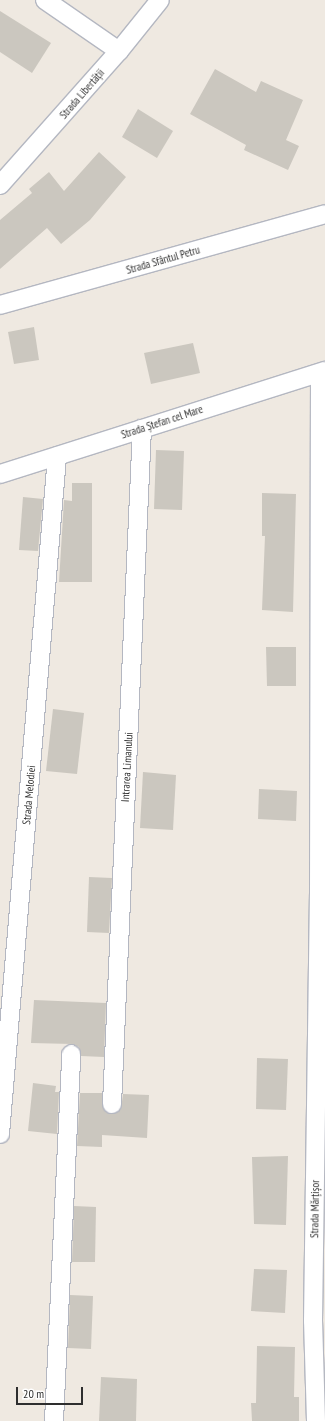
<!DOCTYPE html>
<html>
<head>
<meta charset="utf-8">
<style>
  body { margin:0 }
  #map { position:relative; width:325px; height:1421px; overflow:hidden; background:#efe9e1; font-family:"PT Sans Narrow",sans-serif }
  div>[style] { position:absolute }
  .building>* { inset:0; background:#cbc7bf }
  .roads { filter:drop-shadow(1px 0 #b4b7c1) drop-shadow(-1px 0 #b4b7c1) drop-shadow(0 1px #b4b7c1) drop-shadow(0 -1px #b4b7c1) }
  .minor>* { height:18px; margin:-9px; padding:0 9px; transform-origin:9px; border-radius:9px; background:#fff }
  span { translate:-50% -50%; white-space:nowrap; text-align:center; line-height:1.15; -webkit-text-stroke:3px #fff; paint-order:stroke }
  .street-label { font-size:11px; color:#2e2e2e }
  .scale { position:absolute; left:16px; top:1387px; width:67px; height:18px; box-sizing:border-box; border:2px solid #2e2e2e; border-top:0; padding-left:5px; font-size:12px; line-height:14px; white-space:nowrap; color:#2e2e2e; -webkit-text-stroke:3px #fff; paint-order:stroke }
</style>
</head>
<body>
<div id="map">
  <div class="building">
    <i style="clip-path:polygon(0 11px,51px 43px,32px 73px,0 52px)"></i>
    <i style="clip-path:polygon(215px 69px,256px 92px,261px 81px,303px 100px,286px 140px,299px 146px,288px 170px,244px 150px,246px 145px,190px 114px)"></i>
    <i style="clip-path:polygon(138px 109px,173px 131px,157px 158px,122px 137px)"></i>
    <i style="clip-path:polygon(99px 152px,126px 177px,90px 220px,61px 244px,47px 228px,0 269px,0 220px,32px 193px,29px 189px,49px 172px,64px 191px)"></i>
    <i style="clip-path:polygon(34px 327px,39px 360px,14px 364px,8px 332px)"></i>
    <i style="clip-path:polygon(193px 343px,200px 373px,151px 384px,144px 353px)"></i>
    <i style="clip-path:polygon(156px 450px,184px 451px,182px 510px,154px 509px)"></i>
    <i style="clip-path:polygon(72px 483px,92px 483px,92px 582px,59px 582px,64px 500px,72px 501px)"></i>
    <i style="clip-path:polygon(262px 493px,296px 494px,293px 612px,262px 610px,265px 536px,262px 536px)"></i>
    <i style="clip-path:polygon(23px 497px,43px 499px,38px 551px,19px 550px)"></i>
    <i style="clip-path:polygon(266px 647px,296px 647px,296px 686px,267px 686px)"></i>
    <i style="clip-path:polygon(53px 709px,84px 713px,77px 774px,46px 771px)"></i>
    <i style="clip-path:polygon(143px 772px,176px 775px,173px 830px,140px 828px)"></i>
    <i style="clip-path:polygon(259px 789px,297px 791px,296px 821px,258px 819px)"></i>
    <i style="clip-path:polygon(89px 877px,112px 878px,109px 933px,87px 932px)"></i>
    <i style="clip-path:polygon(34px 1000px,106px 1003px,104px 1057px,81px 1056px,79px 1047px,72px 1044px,31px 1043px)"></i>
    <i style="clip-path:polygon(257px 1058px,288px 1059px,286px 1110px,256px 1109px)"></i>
    <i style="clip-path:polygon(33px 1083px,56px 1086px,55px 1092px,59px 1092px,57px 1134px,28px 1131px)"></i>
    <i style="clip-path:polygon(80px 1093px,102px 1093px,103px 1108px,112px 1114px,121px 1109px,123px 1094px,149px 1095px,147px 1138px,102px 1135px,102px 1147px,77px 1146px)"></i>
    <i style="clip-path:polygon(288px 1156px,286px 1225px,254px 1224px,252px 1157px)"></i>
    <i style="clip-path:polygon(74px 1206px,96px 1207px,95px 1262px,72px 1262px)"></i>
    <i style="clip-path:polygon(254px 1269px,287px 1270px,285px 1313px,251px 1311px)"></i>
    <i style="clip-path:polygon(70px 1295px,93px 1296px,91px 1349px,68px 1348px)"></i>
    <i style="clip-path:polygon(257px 1346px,295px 1347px,294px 1397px,299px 1397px,299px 1421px,252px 1421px,251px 1403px,256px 1403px)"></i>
    <i style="clip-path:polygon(101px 1377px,137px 1379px,136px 1421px,99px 1421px)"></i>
  </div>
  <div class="roads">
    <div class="minor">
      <i style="left:45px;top:0;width:90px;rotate:34.6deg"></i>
      <i style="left:0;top:185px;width:179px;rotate:-48.4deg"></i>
      <i style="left:119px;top:51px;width:65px;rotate:-51.2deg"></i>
      <i style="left:0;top:305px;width:337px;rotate:-15.6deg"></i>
      <i style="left:0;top:474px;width:341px;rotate:-17.6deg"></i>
      <i style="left:112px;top:1104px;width:676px;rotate:-87.46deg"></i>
      <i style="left:0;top:1134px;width:680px;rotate:-85.19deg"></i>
      <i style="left:54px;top:1421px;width:367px;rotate:-87.3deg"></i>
      <i style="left:316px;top:1421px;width:100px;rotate:-91.7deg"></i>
      <i style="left:313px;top:1321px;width:427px;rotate:-89.2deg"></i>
      <i style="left:319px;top:894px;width:521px;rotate:-89.89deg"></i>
    </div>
  </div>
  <div class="street-label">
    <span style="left:82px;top:94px;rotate:-49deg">Strada Libertății</span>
    <span style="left:163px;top:260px;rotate:-16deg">Strada Sfântul Petru</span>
    <span style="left:162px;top:422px;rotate:-18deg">Strada Ștefan cel Mare</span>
    <span style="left:127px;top:767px;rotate:-87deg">Intrarea Limanului</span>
    <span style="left:29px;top:795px;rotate:-85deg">Strada Melodiei</span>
    <span style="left:315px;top:1209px;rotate:-89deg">Strada Mărțișor</span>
  </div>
  <div class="scale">20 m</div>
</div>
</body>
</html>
